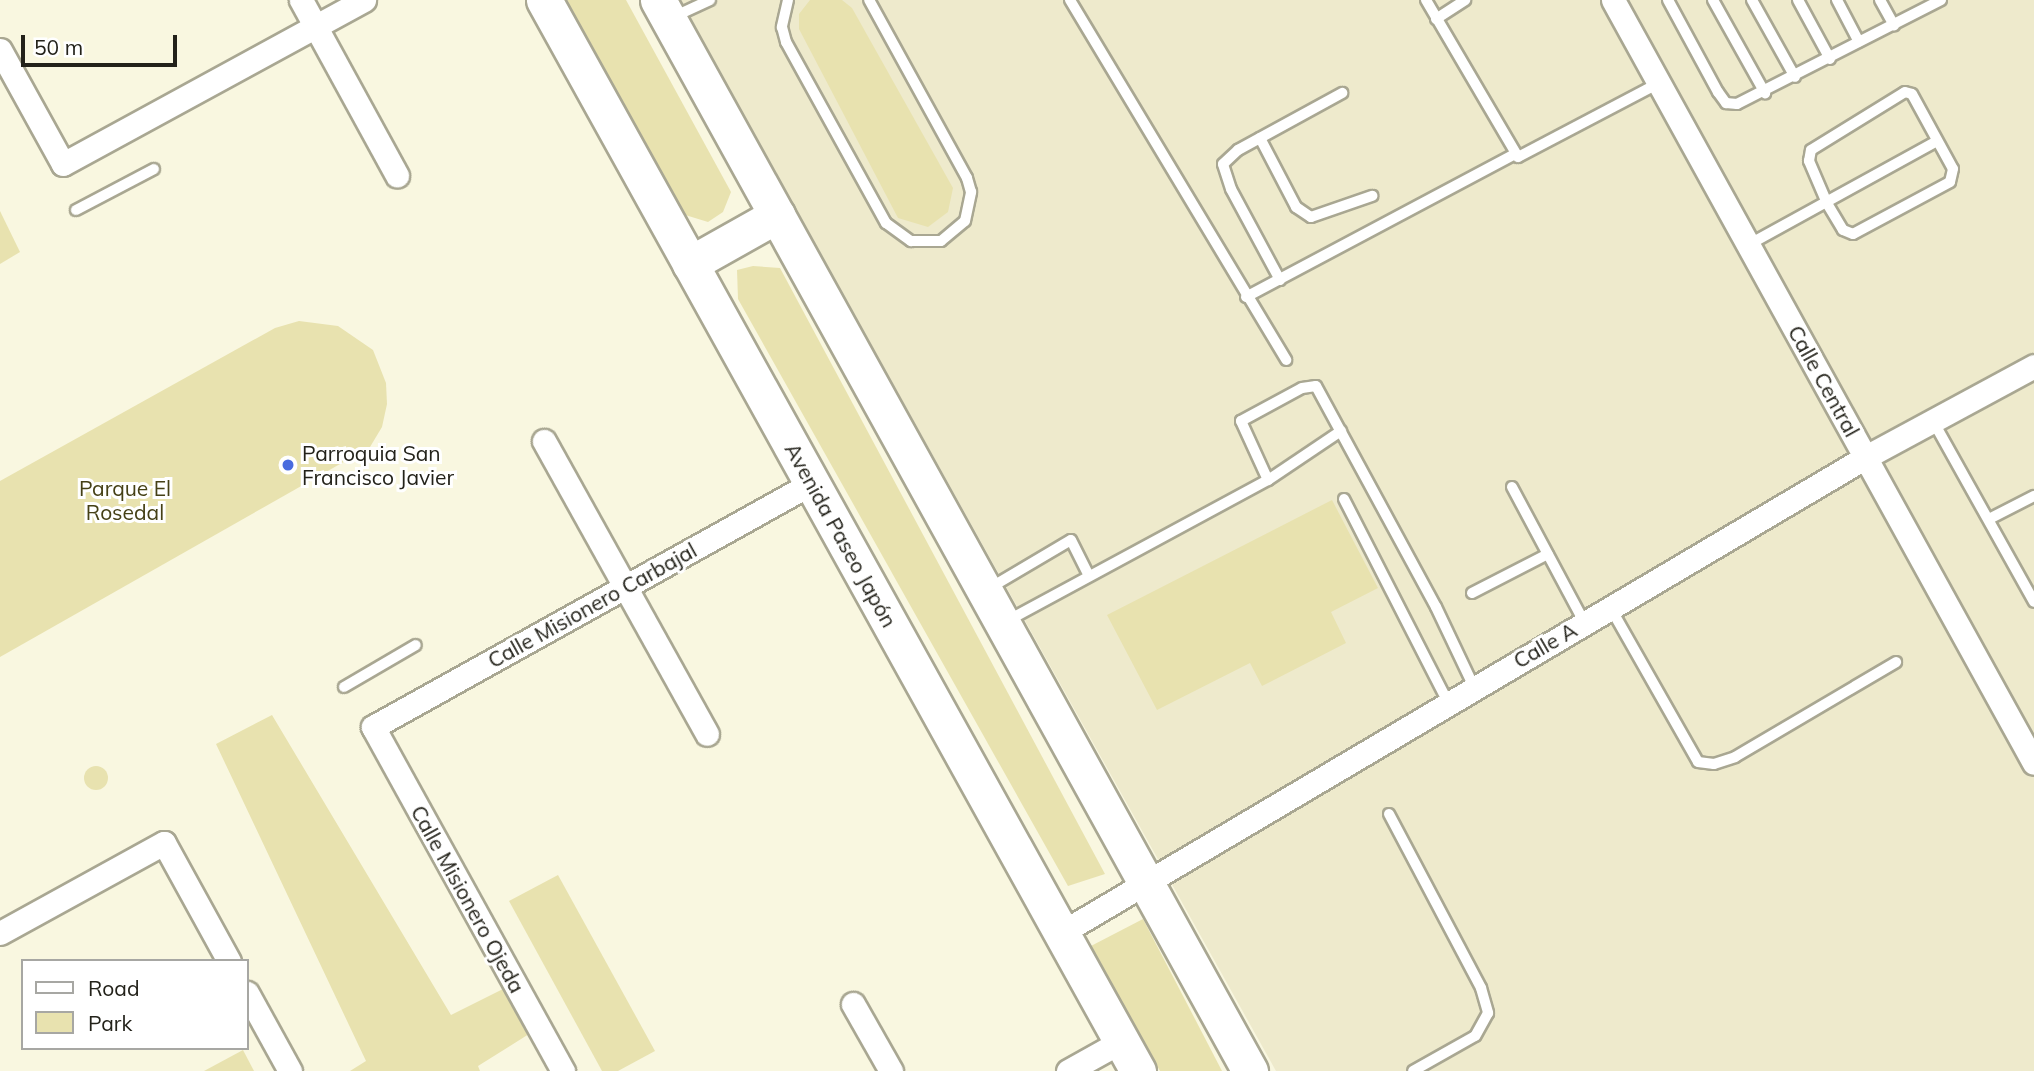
<!DOCTYPE html>
<html>
<head>
<meta charset="utf-8">
<style>
  body { margin:0 }
  #map { position:relative; width:2034px; height:1071px; overflow:hidden; background:#f9f7e0; font-family:Mulish,sans-serif }
  div>[style] { position:absolute }
  .built>* { inset:0; background:#eeeacc }
  .green>* { inset:0; background:#e8e2af }
  .round { border-radius:50% }
  .roads { filter:drop-shadow(2px 0 #a9a792) drop-shadow(-2px 0 #a9a792) drop-shadow(0 2px #a9a792) drop-shadow(0 -2px #a9a792) }
  .service>* { height:10px; margin:-5px; padding:0 5px; transform-origin:5px; border-radius:5px; background:#fff }
  .minor>* { height:23px; margin:-11.5px; padding:0 11.5px; transform-origin:11.5px; border-radius:11.5px; background:#fff }
  .primary>* { height:35px; margin:-17.5px; padding:0 17.5px; transform-origin:17.5px; border-radius:17.5px; background:#fff }
  .dots>* { width:19px; height:19px; translate:-50% -50%; box-sizing:border-box; border:4px solid #fff; border-radius:50% }
  span { translate:-50% -50%; white-space:nowrap; text-align:center; line-height:1.15; -webkit-text-stroke:6px #fff; paint-order:stroke }
  .street-label { font-size:21px; color:#23221a }
  .poi-label { font-size:21px; color:#23221a }
  .left { translate:0 -50%; text-align:left }
  .park-label { font-size:21px; color:#454016 }
  .legend { position:absolute; left:21px; top:959px; width:228px; height:91px; box-sizing:border-box; background:#fff; border:2px solid #a7a7a3; margin:0; padding:9px 12px; list-style:none; font-size:21px; color:#23221a }
  .legend li { display:flex; align-items:center; gap:14px; height:35px }
  .legend b { width:35px; border:2px solid #a7a7a3 }
  .scale { position:absolute; left:21px; top:35px; width:156px; height:32px; box-sizing:border-box; border:4px solid #23221a; border-top:0; padding-left:9px; font-size:21px; line-height:24px; white-space:nowrap; color:#23221a; -webkit-text-stroke:5px #fff; paint-order:stroke }
</style>
</head>
<body>
<div id="map">
  <div class="built">
    <i style="clip-path:polygon(679px 0,2034px 0,2034px 1071px,1276px 1071px)"></i>
  </div>
  <div class="green">
    <i style="clip-path:polygon(564px 0,626px 0,731px 192px,723px 212px,708px 222px,682px 214px)"></i>
    <i style="clip-path:polygon(810px 0,842px 0,852px 8px,953px 188px,948px 212px,928px 227px,898px 218px,799px 29px,799px 14px)"></i>
    <i style="clip-path:polygon(0 211px,20px 252px,0 264px)"></i>
    <i style="clip-path:polygon(753px 266px,780px 268px,1105px 874px,1068px 886px,738px 299px,737px 270px)"></i>
    <i style="clip-path:polygon(299px 321px,338px 326px,373px 350px,386px 383px,387px 404px,382px 427px,370px 447px,0 657px,0 481px,275px 328px)"></i>
    <i style="clip-path:polygon(1332px 500px,1378px 588px,1331px 612px,1346px 643px,1262px 686px,1250px 663px,1157px 710px,1107px 615px)"></i>
    <i style="clip-path:polygon(272px 715px,451px 1015px,505px 988px,529px 1034px,478px 1066px,480px 1071px,350px 1071px,366px 1061px,216px 744px)"></i>
    <i class="round" style="left:84px;top:766px;width:24px;height:24px"></i>
    <i style="clip-path:polygon(558px 875px,655px 1051px,618px 1071px,602px 1071px,509px 901px)"></i>
    <i style="clip-path:polygon(1143px 919px,1222px 1071px,1160px 1071px,1089px 947px)"></i>
    <i style="clip-path:polygon(243px 1050px,254px 1071px,204px 1071px)"></i>
  </div>
  <div class="roads">
    <div class="service">
      <i style="left:788px;top:0;width:28px;rotate:103deg"></i>
      <i style="left:782px;top:27px;width:16px;rotate:75deg"></i>
      <i style="left:786px;top:42px;width:207px;rotate:61.1deg"></i>
      <i style="left:886px;top:223px;width:31px;rotate:36deg"></i>
      <i style="left:911px;top:241px;width:30px"></i>
      <i style="left:941px;top:241px;width:31px;rotate:-40deg"></i>
      <i style="left:965px;top:221px;width:30px;rotate:-78deg"></i>
      <i style="left:971px;top:192px;width:15px;rotate:-106deg"></i>
      <i style="left:967px;top:178px;width:203px;rotate:-118.8deg"></i>
      <i style="left:1070px;top:0;width:420px;rotate:59deg"></i>
      <i style="left:1426px;top:0;width:182px;rotate:59.6deg"></i>
      <i style="left:1518px;top:157px;width:159px;rotate:-27.7deg"></i>
      <i style="left:1668px;top:0;width:105px;rotate:61.5deg"></i>
      <i style="left:1718px;top:92px;width:14px;rotate:54deg"></i>
      <i style="left:1726px;top:103px;width:11px;rotate:5deg"></i>
      <i style="left:1737px;top:104px;width:229px;rotate:-27deg"></i>
      <i style="left:1713px;top:0;width:107px;rotate:60.8deg"></i>
      <i style="left:1752px;top:0;width:88px;rotate:60.8deg"></i>
      <i style="left:1798px;top:0;width:67px;rotate:61.5deg"></i>
      <i style="left:1837px;top:0;width:47px;rotate:62.4deg"></i>
      <i style="left:1880px;top:0;width:29px;rotate:61deg"></i>
      <i style="left:671px;top:18px;width:43px;rotate:-24.8deg"></i>
      <i style="left:1436px;top:19px;width:35px;rotate:-33deg"></i>
      <i style="left:1905px;top:92px;width:7px;rotate:16deg"></i>
      <i style="left:1912px;top:94px;width:85px;rotate:61.3deg"></i>
      <i style="left:1953px;top:169px;width:13px;rotate:103deg"></i>
      <i style="left:1950px;top:182px;width:110px;rotate:151.8deg"></i>
      <i style="left:1853px;top:234px;width:11px;rotate:-158deg"></i>
      <i style="left:1843px;top:230px;width:31px;rotate:-121deg"></i>
      <i style="left:1827px;top:203px;width:46px;rotate:-113.2deg"></i>
      <i style="left:1809px;top:161px;width:11px;rotate:-80deg"></i>
      <i style="left:1811px;top:150px;width:110px;rotate:-31.7deg"></i>
      <i style="left:1260px;top:138px;width:78px;rotate:62.4deg"></i>
      <i style="left:1296px;top:207px;width:18px;rotate:34deg"></i>
      <i style="left:1311px;top:217px;width:65px;rotate:-19deg"></i>
      <i style="left:76px;top:210px;width:88px;rotate:-27.7deg"></i>
      <i style="left:1748px;top:245px;width:216px;rotate:-28.8deg"></i>
      <i style="left:1280px;top:280px;width:103px;rotate:-118.3deg"></i>
      <i style="left:1231px;top:189px;width:26px;rotate:-108deg"></i>
      <i style="left:1223px;top:164px;width:21px;rotate:-43deg"></i>
      <i style="left:1238px;top:150px;width:119px;rotate:-28.7deg"></i>
      <i style="left:1246px;top:297px;width:302px;rotate:-28deg"></i>
      <i style="left:1933px;top:421px;width:207px;rotate:60.8deg"></i>
      <i style="left:1268px;top:480px;width:65px;rotate:-114.6deg"></i>
      <i style="left:1241px;top:421px;width:69px;rotate:-28.4deg"></i>
      <i style="left:1302px;top:388px;width:14px;rotate:-8deg"></i>
      <i style="left:1316px;top:386px;width:251px;rotate:61.5deg"></i>
      <i style="left:1436px;top:607px;width:89px;rotate:64.6deg"></i>
      <i style="left:1512px;top:487px;width:153px;rotate:61.9deg"></i>
      <i style="left:1344px;top:499px;width:228px;rotate:62.9deg"></i>
      <i style="left:1989px;top:519px;width:51px;rotate:-27.1deg"></i>
      <i style="left:988px;top:589px;width:96px;rotate:-30.6deg"></i>
      <i style="left:1071px;top:540px;width:40px;rotate:63.4deg"></i>
      <i style="left:1472px;top:593px;width:85px;rotate:-27.2deg"></i>
      <i style="left:1610px;top:607px;width:178px;rotate:60.4deg"></i>
      <i style="left:1698px;top:762px;width:16px;rotate:7deg"></i>
      <i style="left:1714px;top:764px;width:22px;rotate:-18deg"></i>
      <i style="left:1735px;top:757px;width:187px;rotate:-30.5deg"></i>
      <i style="left:1005px;top:622px;width:299px;rotate:-28.4deg"></i>
      <i style="left:1268px;top:480px;width:88px;rotate:-33.9deg"></i>
      <i style="left:344px;top:687px;width:83px;rotate:-30.3deg"></i>
      <i style="left:1389px;top:814px;width:197px;rotate:62.1deg"></i>
      <i style="left:1481px;top:988px;width:26px;rotate:74deg"></i>
      <i style="left:1488px;top:1013px;width:26px;rotate:119deg"></i>
      <i style="left:1475px;top:1036px;width:71px;rotate:150.6deg"></i>
    </div>
    <div class="minor">
      <i style="left:301px;top:0;width:200px;rotate:61.3deg"></i>
      <i style="left:1613px;top:0;width:871px;rotate:61.11deg"></i>
      <i style="left:0;top:50px;width:130px;rotate:61.1deg"></i>
      <i style="left:63px;top:164px;width:343px;rotate:-28.6deg"></i>
      <i style="left:544px;top:441px;width:335px;rotate:60.9deg"></i>
      <i style="left:0;top:933px;width:187px;rotate:-28.8deg"></i>
      <i style="left:164px;top:843px;width:135px;rotate:61.2deg"></i>
      <i style="left:1061px;top:933px;width:935px;rotate:-30.6deg"></i>
      <i style="left:1866px;top:457px;width:191px;rotate:-28.4deg"></i>
      <i style="left:247px;top:993px;width:89px;rotate:61.1deg"></i>
      <i style="left:853px;top:1004px;width:77px;rotate:60.4deg"></i>
      <i style="left:563px;top:1071px;width:393px;rotate:-118.9deg"></i>
      <i style="left:373px;top:727px;width:502px;rotate:-29.07deg"></i>
      <i style="left:1068px;top:1071px;width:62px;rotate:-29.1deg"></i>
    </div>
    <div class="primary">
      <i style="left:544px;top:0;width:1225px;rotate:60.99deg"></i>
      <i style="left:658px;top:0;width:1224px;rotate:61.07deg"></i>
      <i style="left:690px;top:264px;width:100px;rotate:-29.4deg"></i>
    </div>
  </div>
  <div class="dots">
    <i style="left:288px;top:465px;background:#496bde"></i>
  </div>
  <div class="street-label">
    <span style="left:1824px;top:381px;rotate:61deg">Calle Central</span>
    <span style="left:841px;top:535px;rotate:61deg">Avenida Paseo Japón</span>
    <span style="left:592px;top:605px;rotate:-29deg">Calle Misionero Carbajal</span>
    <span style="left:1545px;top:645px;rotate:-30deg">Calle A</span>
    <span style="left:468px;top:899px;rotate:61deg">Calle Misionero Ojeda</span>
  </div>
  <div class="poi-label">
    <span class="left" style="left:302px;top:465px">Parroquia San<br>Francisco Javier</span>
  </div>
  <div class="park-label">
    <span style="left:125px;top:500px">Parque El<br>Rosedal</span>
  </div>
  <ul class="legend">
  <li><b style="height:9px;background:#fff"></b>Road</li>
  <li><b style="height:19px;background:#e8e2af"></b>Park</li>
  </ul>
  <div class="scale">50 m</div>
</div>
</body>
</html>
